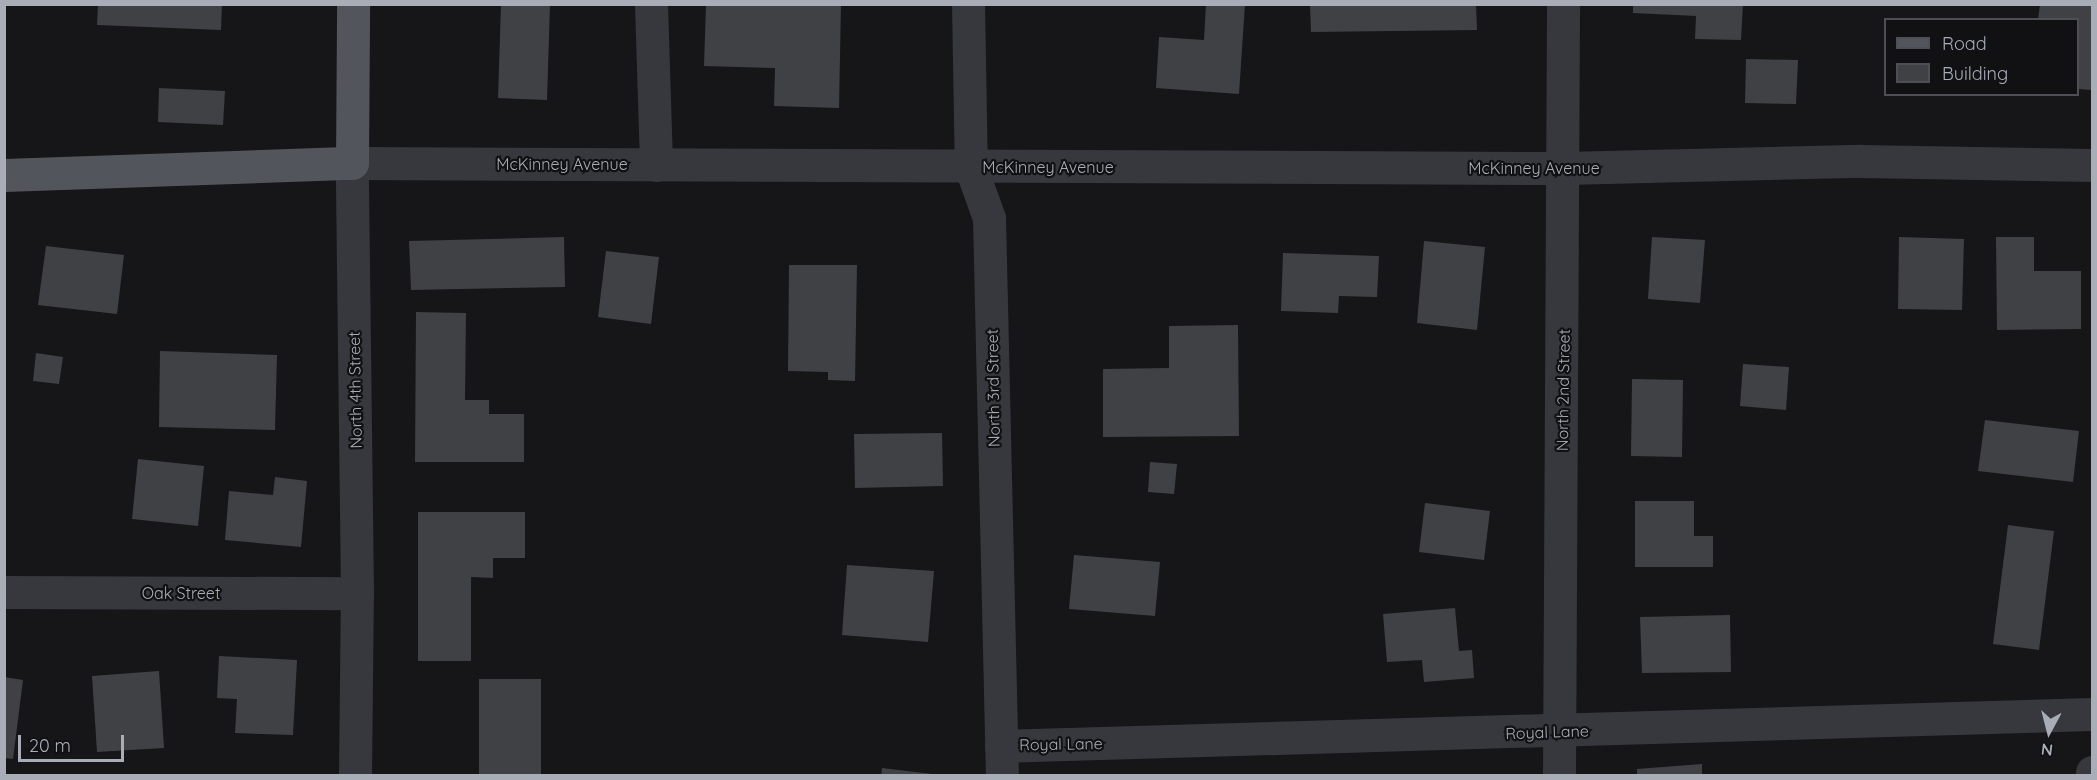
<!DOCTYPE html>
<html>
<head>
<meta charset="utf-8">
<style>
  body { margin:0 }
  #map { position:relative; width:2097px; height:780px; overflow:hidden; background:#161618; font-family:Quicksand,sans-serif }
  div>[style] { position:absolute }
  .building>* { inset:0; background:#404145 }
  .minor>* { height:33px; margin:-16.5px; padding:0 16.5px; transform-origin:16.5px; border-radius:16.5px; background:#37383d }
  .major>* { height:33px; margin:-16.5px; padding:0 16.5px; transform-origin:16.5px; border-radius:16.5px; background:#53555c }
  span { translate:-50% -50%; white-space:nowrap; text-align:center; line-height:1.15; -webkit-text-stroke:4.5px #111113; paint-order:stroke }
  .street-label { font-size:16px; color:#a8adb8 }
  .frame { position:absolute; inset:0; border:6px solid #a8adb8; pointer-events:none }
  .legend { position:absolute; left:1884px; top:18px; width:195px; height:78px; box-sizing:border-box; background:#111113; border:2px solid #4d4f55; margin:0; padding:8px 10px; list-style:none; font-size:18px; color:#a8adb8 }
  .legend li { display:flex; align-items:center; gap:12px; height:30px }
  .legend b { width:30px; border:2px solid #4d4f55 }
  .north { position:absolute; left:2019px; top:702px; width:60px; height:60px; -webkit-text-stroke:4px #111113; paint-order:stroke; rotate:187deg; font-size:16px; font-weight:700; line-height:24px; text-align:center; color:#a8adb8 }
  .north::after { content:''; display:block; margin:auto; width:21px; height:27px; background:#a8adb8; clip-path:polygon(50% 0,100% 100%,50% 72%,0 100%) }
  .scale { position:absolute; left:18px; top:735px; width:106px; height:27px; box-sizing:border-box; border:3px solid #a8adb8; border-top:0; padding-left:8px; font-size:18px; line-height:21px; white-space:nowrap; color:#a8adb8; -webkit-text-stroke:4px #111113; paint-order:stroke }
</style>
</head>
<body>
<div id="map">
  <div class="building">
    <i style="clip-path:polygon(98px 4px,222px 4px,221px 30px,97px 25px)"></i>
    <i style="clip-path:polygon(501px 4px,550px 4px,547px 100px,498px 98px)"></i>
    <i style="clip-path:polygon(706px 4px,841px 4px,839px 108px,774px 106px,775px 68px,704px 66px)"></i>
    <i style="clip-path:polygon(1206px 4px,1245px 4px,1239px 94px,1156px 88px,1159px 37px,1204px 40px)"></i>
    <i style="clip-path:polygon(1310px 4px,1476px 4px,1477px 30px,1311px 32px)"></i>
    <i style="clip-path:polygon(1633px 4px,1743px 4px,1741px 40px,1695px 39px,1696px 16px,1633px 13px)"></i>
    <i style="clip-path:polygon(2040px 4px,2092px 4px,2092px 90px,2078px 89px,2078px 20px,2038px 20px)"></i>
    <i style="clip-path:polygon(1746px 59px,1798px 60px,1796px 104px,1745px 103px)"></i>
    <i style="clip-path:polygon(159px 88px,225px 91px,223px 125px,158px 122px)"></i>
    <i style="clip-path:polygon(564px 237px,565px 287px,411px 290px,409px 241px)"></i>
    <i style="clip-path:polygon(1652px 237px,1705px 240px,1700px 303px,1648px 299px)"></i>
    <i style="clip-path:polygon(1899px 237px,1964px 239px,1962px 310px,1898px 309px)"></i>
    <i style="clip-path:polygon(1996px 237px,2034px 237px,2034px 271px,2081px 271px,2081px 329px,1997px 330px)"></i>
    <i style="clip-path:polygon(1424px 241px,1485px 247px,1477px 330px,1417px 323px)"></i>
    <i style="clip-path:polygon(46px 246px,124px 255px,117px 314px,38px 305px)"></i>
    <i style="clip-path:polygon(606px 251px,659px 257px,651px 324px,598px 317px)"></i>
    <i style="clip-path:polygon(1283px 253px,1379px 256px,1377px 297px,1339px 296px,1338px 313px,1281px 311px)"></i>
    <i style="clip-path:polygon(789px 265px,857px 265px,855px 381px,828px 380px,828px 372px,788px 371px)"></i>
    <i style="clip-path:polygon(416px 312px,466px 313px,465px 400px,489px 400px,489px 414px,524px 414px,524px 462px,415px 462px)"></i>
    <i style="clip-path:polygon(1238px 325px,1239px 436px,1103px 437px,1103px 369px,1169px 368px,1169px 326px)"></i>
    <i style="clip-path:polygon(160px 351px,277px 355px,275px 430px,159px 427px)"></i>
    <i style="clip-path:polygon(36px 353px,63px 357px,59px 384px,33px 381px)"></i>
    <i style="clip-path:polygon(1743px 364px,1789px 367px,1786px 410px,1740px 406px)"></i>
    <i style="clip-path:polygon(1632px 379px,1683px 380px,1682px 457px,1631px 456px)"></i>
    <i style="clip-path:polygon(1985px 420px,2079px 431px,2073px 482px,1978px 471px)"></i>
    <i style="clip-path:polygon(942px 433px,943px 486px,855px 488px,854px 434px)"></i>
    <i style="clip-path:polygon(138px 459px,204px 466px,198px 526px,132px 519px)"></i>
    <i style="clip-path:polygon(1150px 462px,1177px 464px,1174px 494px,1148px 492px)"></i>
    <i style="clip-path:polygon(275px 477px,307px 481px,301px 547px,225px 540px,229px 491px,273px 495px)"></i>
    <i style="clip-path:polygon(1635px 501px,1694px 501px,1694px 536px,1713px 536px,1713px 567px,1635px 567px)"></i>
    <i style="clip-path:polygon(1425px 503px,1490px 511px,1484px 560px,1419px 552px)"></i>
    <i style="clip-path:polygon(418px 512px,525px 512px,525px 558px,493px 558px,493px 578px,471px 577px,471px 661px,418px 661px)"></i>
    <i style="clip-path:polygon(2008px 525px,2054px 531px,2039px 650px,1993px 644px)"></i>
    <i style="clip-path:polygon(1074px 555px,1160px 562px,1155px 616px,1069px 609px)"></i>
    <i style="clip-path:polygon(847px 565px,934px 571px,928px 642px,842px 635px)"></i>
    <i style="clip-path:polygon(1455px 608px,1459px 651px,1472px 650px,1474px 678px,1424px 682px,1422px 660px,1387px 662px,1383px 614px)"></i>
    <i style="clip-path:polygon(1730px 615px,1731px 672px,1642px 673px,1640px 617px)"></i>
    <i style="clip-path:polygon(219px 656px,297px 660px,293px 735px,235px 733px,237px 699px,217px 698px)"></i>
    <i style="clip-path:polygon(159px 671px,164px 748px,97px 752px,92px 676px)"></i>
    <i style="clip-path:polygon(4px 677px,23px 680px,13px 759px,4px 758px)"></i>
    <i style="clip-path:polygon(479px 679px,541px 679px,541px 776px,479px 776px)"></i>
    <i style="clip-path:polygon(1702px 764px,1702px 776px,1637px 776px,1637px 769px)"></i>
    <i style="clip-path:polygon(882px 768px,932px 774px,932px 776px,881px 776px)"></i>
  </div>
  <div class="minor">
    <i style="left:651px;top:4px;width:161px;rotate:88.2deg"></i>
    <i style="left:968px;top:4px;width:164px;rotate:89deg"></i>
    <i style="left:971px;top:168px;width:53px;rotate:70.2deg"></i>
    <i style="left:989px;top:218px;width:558px;rotate:88.67deg"></i>
    <i style="left:4px;top:592px;width:353px;rotate:0.2deg"></i>
    <i style="left:1001px;top:746px;width:1091px;rotate:-1.68deg"></i>
    <i style="left:355px;top:776px;width:183px;rotate:-89.4deg"></i>
    <i style="left:357px;top:593px;width:430px;rotate:-90.7deg"></i>
    <i style="left:352px;top:163px;width:1213px;rotate:0.24deg"></i>
    <i style="left:1565px;top:168px;width:295px;rotate:-1.4deg"></i>
    <i style="left:1860px;top:161px;width:232px;rotate:1deg"></i>
    <i style="left:1559px;top:776px;width:772px;rotate:-89.7deg"></i>
    <i style="left:2092px;top:776px;width:4px;rotate:-90deg"></i>
  </div>
  <div class="major">
    <i style="left:4px;top:175px;width:348px;rotate:-2deg"></i>
    <i style="left:352px;top:163px;width:159px;rotate:-89.6deg"></i>
  </div>
  <div class="street-label">
    <span style="left:562px;top:164px">McKinney Avenue</span>
    <span style="left:1048px;top:167px">McKinney Avenue</span>
    <span style="left:1534px;top:168px">McKinney Avenue</span>
    <span style="left:993px;top:388px;rotate:-91deg">North 3rd Street</span>
    <span style="left:355px;top:390px;rotate:-91deg">North 4th Street</span>
    <span style="left:1563px;top:390px;rotate:-89deg">North 2nd Street</span>
    <span style="left:181px;top:593px">Oak Street</span>
    <span style="left:1547px;top:732px;rotate:-2deg">Royal Lane</span>
    <span style="left:1061px;top:744px;rotate:-1deg">Royal Lane</span>
  </div>
  <div class="frame"></div>
  <ul class="legend">
  <li><b style="height:8px;background:#53555c"></b>Road</li>
  <li><b style="height:16px;background:#404145"></b>Building</li>
  </ul>
  <div class="north">N</div>
  <div class="scale">20 m</div>
</div>
</body>
</html>
